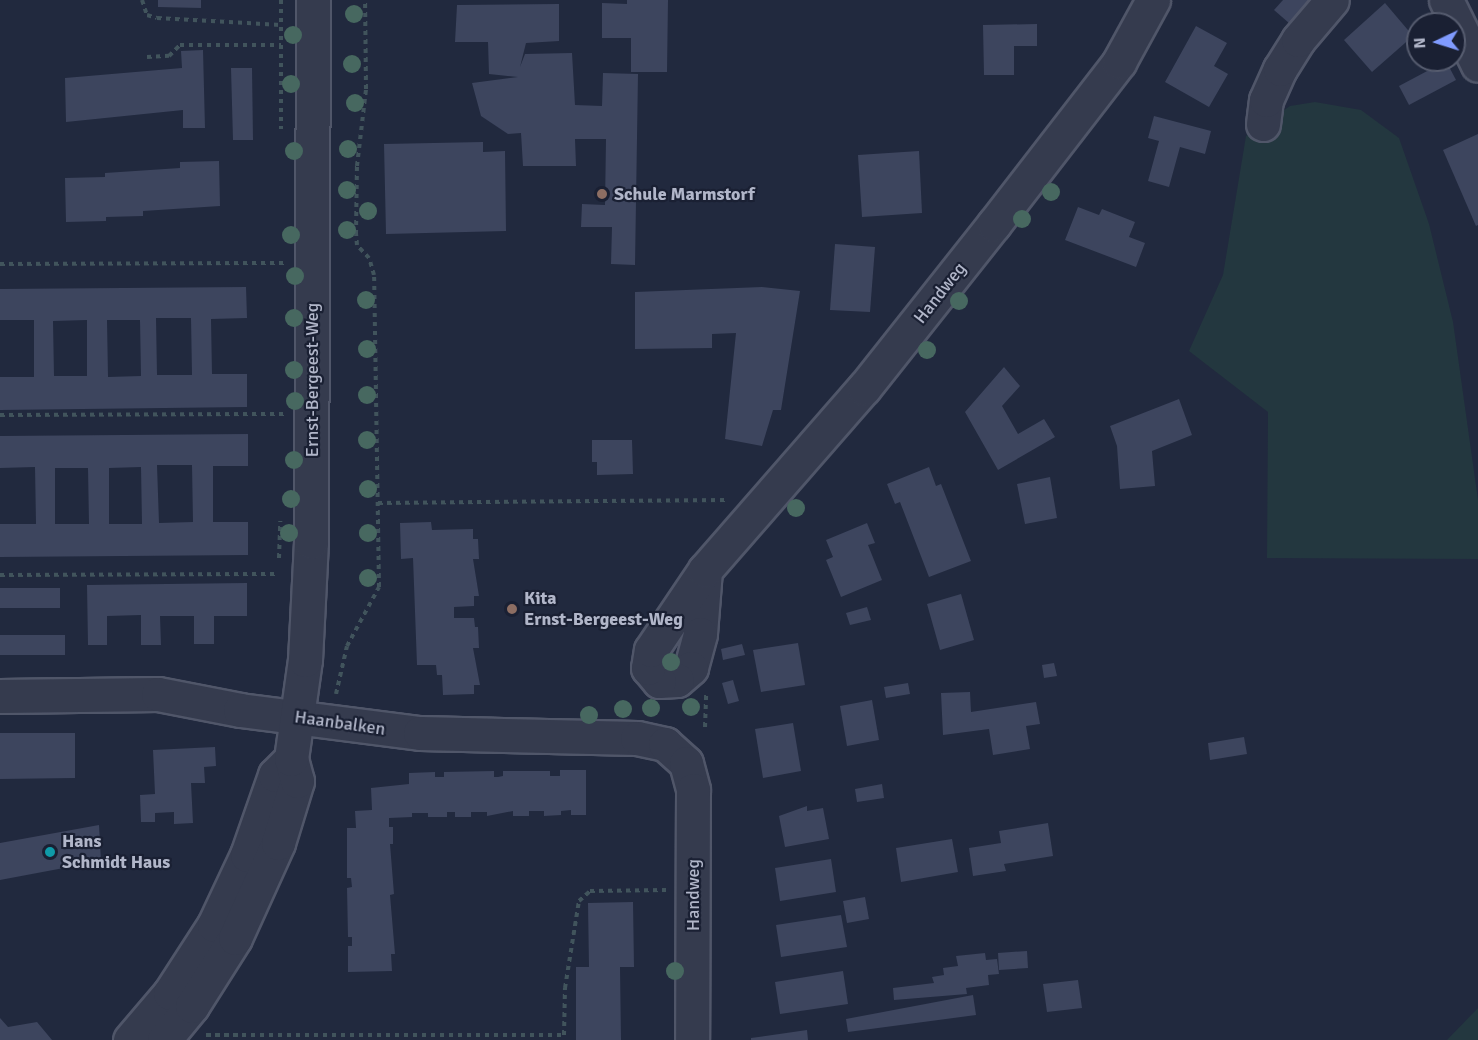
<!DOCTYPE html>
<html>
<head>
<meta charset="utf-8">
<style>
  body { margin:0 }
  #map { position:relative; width:1478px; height:1040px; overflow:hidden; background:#21293e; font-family:Signika,sans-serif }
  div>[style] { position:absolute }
  .green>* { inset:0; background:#23373f }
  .building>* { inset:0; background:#3d455e }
  .path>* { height:4px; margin-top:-2px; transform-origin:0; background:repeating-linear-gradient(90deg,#41545c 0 4.5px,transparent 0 9px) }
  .roads { filter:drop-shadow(2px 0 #505669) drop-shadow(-2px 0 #505669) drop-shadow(0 2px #505669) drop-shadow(0 -2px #505669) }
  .minor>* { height:33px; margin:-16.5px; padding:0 16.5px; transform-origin:16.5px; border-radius:16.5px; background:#353b4e }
  .trees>* { width:18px; height:18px; margin:-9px; border-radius:50%; background:#476860 }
  .dots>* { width:16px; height:16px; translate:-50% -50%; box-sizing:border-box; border:3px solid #1a2033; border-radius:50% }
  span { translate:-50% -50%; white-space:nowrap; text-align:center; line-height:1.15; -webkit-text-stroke:4.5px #1a2033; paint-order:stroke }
  .poi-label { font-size:18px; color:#b1b6c9; font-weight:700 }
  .left { translate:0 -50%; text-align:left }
  .street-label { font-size:18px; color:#b1b6c9 }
  .north { position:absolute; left:1406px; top:12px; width:60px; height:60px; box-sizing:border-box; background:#1a2033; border:2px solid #565c6f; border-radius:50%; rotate:266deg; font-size:16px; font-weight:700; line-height:24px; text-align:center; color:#b1b6c9 }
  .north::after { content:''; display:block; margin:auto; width:21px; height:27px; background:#809bff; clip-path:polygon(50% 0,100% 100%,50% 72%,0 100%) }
</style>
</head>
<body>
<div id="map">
  <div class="green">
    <i style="clip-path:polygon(1315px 102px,1361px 110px,1399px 138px,1429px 224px,1453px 322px,1478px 500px,1478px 559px,1267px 558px,1268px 412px,1189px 351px,1223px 275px,1246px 136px,1290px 106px)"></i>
    <i style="clip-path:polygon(1478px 1008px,1478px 1040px,1447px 1040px)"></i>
  </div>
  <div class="building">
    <i style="clip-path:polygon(158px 0,201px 0,201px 8px,158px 7px)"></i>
    <i style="clip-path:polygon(627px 0,668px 0,667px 72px,631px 72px,631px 38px,602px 38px,602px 3px,627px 4px)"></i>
    <i style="clip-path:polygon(1283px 0,1324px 0,1297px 30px,1274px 10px)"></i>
    <i style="clip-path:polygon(1385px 3px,1413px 36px,1372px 72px,1344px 40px)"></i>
    <i style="clip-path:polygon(559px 4px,559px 41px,526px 43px,520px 67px,525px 54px,572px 53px,575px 105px,602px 106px,603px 73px,638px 74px,635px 265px,611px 264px,612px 227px,581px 227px,582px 204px,605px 205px,606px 139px,575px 139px,576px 166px,523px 166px,521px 133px,508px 134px,481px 116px,472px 83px,518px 77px,489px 74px,488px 42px,455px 42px,457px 5px)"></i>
    <i style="clip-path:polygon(1037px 24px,1037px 46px,1014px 46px,1014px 75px,984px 75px,983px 25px)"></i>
    <i style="clip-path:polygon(1196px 26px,1227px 43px,1214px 66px,1228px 74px,1209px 107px,1165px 82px)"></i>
    <i style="clip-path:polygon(203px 50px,205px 128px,183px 128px,183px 110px,66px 122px,65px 78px,182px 68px,181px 51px)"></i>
    <i style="clip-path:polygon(1446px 61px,1456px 80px,1409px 105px,1399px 86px)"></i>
    <i style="clip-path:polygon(231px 68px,252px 68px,253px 140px,233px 140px)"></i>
    <i style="clip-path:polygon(1154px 116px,1211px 131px,1205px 154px,1180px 147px,1169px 187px,1148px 181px,1159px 141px,1148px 138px)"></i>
    <i style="clip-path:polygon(1478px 134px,1478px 225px,1476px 226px,1443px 150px)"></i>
    <i style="clip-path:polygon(483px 142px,483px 152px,505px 151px,506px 231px,386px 234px,384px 144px)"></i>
    <i style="clip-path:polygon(919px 151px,922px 213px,862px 217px,858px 155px)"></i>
    <i style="clip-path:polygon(219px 161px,220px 206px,143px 211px,143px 216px,106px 217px,106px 221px,66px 222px,65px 178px,105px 177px,105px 173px,180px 168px,180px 162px)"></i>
    <i style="clip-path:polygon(1078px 207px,1099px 215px,1102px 209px,1135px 222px,1129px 237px,1145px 243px,1136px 267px,1065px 240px)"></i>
    <i style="clip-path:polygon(835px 244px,875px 247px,870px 312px,830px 310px)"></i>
    <i style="clip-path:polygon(evenodd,246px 287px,247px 318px,211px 319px,212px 374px,247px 374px,247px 407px,0 410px,0 377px,34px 377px,34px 320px,0 320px,0 289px,246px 287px,156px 318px,191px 318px,192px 375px,157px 375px,156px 318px,246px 287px,87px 320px,87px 376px,54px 376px,53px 321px,87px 320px,246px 287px,107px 320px,140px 320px,141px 376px,108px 377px,107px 320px)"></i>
    <i style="clip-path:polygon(762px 287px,800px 291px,781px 410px,773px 410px,762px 446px,725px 439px,736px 333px,712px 334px,712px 348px,635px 349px,635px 292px)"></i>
    <i style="clip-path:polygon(1004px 367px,1020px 386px,1002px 406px,1018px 434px,1044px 419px,1055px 437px,998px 470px,965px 412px)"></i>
    <i style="clip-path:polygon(1179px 399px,1192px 435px,1152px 451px,1155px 486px,1120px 489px,1117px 446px,1110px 426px)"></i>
    <i style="clip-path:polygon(evenodd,248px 434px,248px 466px,213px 466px,213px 522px,248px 522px,248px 555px,0 557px,0 524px,36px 524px,35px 467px,0 468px,0 436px,248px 434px,157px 465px,192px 465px,193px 522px,159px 523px,157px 465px,248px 434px,141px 467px,142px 524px,109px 524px,109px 468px,141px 467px,248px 434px,55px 468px,88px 468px,89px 524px,55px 524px,55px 468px)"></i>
    <i style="clip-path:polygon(592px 440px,632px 440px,633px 474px,597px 475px,597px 462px,592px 462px)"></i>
    <i style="clip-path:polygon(929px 467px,936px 486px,941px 484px,971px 561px,929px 577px,900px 502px,895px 504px,887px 484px)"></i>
    <i style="clip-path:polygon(1050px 477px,1057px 518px,1025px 524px,1017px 484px)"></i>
    <i style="clip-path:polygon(431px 522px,432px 530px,473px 529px,473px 539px,478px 539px,479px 559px,473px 559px,479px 596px,474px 596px,474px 606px,454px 607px,454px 618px,474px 618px,475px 627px,478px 627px,479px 648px,473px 648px,480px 685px,474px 685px,474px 694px,443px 695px,442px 675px,437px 675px,436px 665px,417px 665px,413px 558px,401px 559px,400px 523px)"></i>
    <i style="clip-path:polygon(867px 523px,875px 543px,868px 545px,882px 580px,841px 597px,826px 560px,833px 557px,826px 540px)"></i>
    <i style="clip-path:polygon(247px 583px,247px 616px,214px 616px,214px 644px,194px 644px,194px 616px,160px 616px,161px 645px,141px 645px,141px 615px,107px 616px,107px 645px,88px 645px,87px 585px)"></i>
    <i style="clip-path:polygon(0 588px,60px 588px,60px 608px,0 608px)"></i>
    <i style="clip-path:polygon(961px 594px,974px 640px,940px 650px,927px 604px)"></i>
    <i style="clip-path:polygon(867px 607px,871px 620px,850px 625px,846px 613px)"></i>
    <i style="clip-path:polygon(0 635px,65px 635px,65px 655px,0 655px)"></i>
    <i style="clip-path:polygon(798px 643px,805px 685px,761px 692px,753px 650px)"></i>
    <i style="clip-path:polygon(742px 644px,745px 655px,723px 660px,721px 649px)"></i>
    <i style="clip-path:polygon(1054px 663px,1057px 676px,1044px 678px,1042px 665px)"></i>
    <i style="clip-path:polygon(733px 680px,739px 701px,728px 704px,722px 683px)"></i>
    <i style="clip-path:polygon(908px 683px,910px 694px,886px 698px,884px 687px)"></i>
    <i style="clip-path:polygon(970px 692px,971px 712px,1036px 702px,1040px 724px,1026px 726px,1030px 749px,993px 755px,989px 729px,943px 735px,941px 693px)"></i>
    <i style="clip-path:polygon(872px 700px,879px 740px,847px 746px,840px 706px)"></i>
    <i style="clip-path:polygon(793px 723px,801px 771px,763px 778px,755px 729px)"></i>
    <i style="clip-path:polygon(0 733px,75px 733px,75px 778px,0 779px)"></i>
    <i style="clip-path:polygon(1244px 737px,1247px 754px,1210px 760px,1208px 743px)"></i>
    <i style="clip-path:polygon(215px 747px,216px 766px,204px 767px,205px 783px,191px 783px,193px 823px,174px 824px,174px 812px,155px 813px,155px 822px,141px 822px,140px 795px,155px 794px,153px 750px)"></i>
    <i style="clip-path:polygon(560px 770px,586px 770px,586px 815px,571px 815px,571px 810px,561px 811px,561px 815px,544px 816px,544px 811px,529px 811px,529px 816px,513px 816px,513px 811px,487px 816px,487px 812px,471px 812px,471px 817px,455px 817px,455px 812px,447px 812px,447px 817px,428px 817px,428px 813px,412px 813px,412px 817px,389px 818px,389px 827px,393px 827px,393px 844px,390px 844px,394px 894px,390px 895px,395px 954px,391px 954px,392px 971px,348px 972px,348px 946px,352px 946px,352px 937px,348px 937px,347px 888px,352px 887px,351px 878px,347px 878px,347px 828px,356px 828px,355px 811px,372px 810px,371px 788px,409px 784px,409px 773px,435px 772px,435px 777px,444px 777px,444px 772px,494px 771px,494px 777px,498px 777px,503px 776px,503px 771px,550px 771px,550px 776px,560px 776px)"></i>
    <i style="clip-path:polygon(882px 784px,884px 798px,857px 802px,855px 789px)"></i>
    <i style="clip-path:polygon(807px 806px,807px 811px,823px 808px,829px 839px,785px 847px,779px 816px)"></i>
    <i style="clip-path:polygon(1048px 823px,1053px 856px,1004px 864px,1006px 871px,973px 876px,969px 848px,1001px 843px,999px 831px)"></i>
    <i style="clip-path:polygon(99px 825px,101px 861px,0 880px,0 843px)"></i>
    <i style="clip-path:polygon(952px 839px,958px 872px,901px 882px,896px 848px)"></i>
    <i style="clip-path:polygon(831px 859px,836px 892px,780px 901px,775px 868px)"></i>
    <i style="clip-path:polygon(865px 897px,869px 919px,847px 923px,843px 901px)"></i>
    <i style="clip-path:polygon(633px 902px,634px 967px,620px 967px,621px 1040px,576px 1040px,576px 967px,589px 967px,588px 903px)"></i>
    <i style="clip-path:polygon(841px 915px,847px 947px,781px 957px,776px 925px)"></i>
    <i style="clip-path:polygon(1027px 951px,1028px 968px,999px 970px,998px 953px)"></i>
    <i style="clip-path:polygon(985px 953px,986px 960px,997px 959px,999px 974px,988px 975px,989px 985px,966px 988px,967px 994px,894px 1000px,893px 988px,934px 983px,932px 977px,944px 975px,943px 968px,958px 966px,956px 956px)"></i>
    <i style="clip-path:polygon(843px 971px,848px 1004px,780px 1014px,775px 982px)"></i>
    <i style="clip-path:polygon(1078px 980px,1082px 1008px,1047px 1012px,1043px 984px)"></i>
    <i style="clip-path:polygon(973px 995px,976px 1015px,848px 1032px,846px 1019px)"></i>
    <i style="clip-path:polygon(0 1018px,8px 1027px,37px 1022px,52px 1040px,0 1040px)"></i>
    <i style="clip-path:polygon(807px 1030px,808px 1040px,751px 1040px,751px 1038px)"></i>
  </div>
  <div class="path">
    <i style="left:142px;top:0;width:16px;rotate:72deg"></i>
    <i style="left:147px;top:15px;width:10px;rotate:17deg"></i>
    <i style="left:157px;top:18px;width:124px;rotate:3.2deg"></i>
    <i style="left:281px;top:0;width:129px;rotate:90deg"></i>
    <i style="left:147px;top:57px;width:22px;rotate:-3deg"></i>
    <i style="left:169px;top:56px;width:16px;rotate:-45deg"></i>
    <i style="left:180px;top:45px;width:101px"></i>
    <i style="left:0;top:264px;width:285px;rotate:-0.2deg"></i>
    <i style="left:0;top:415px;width:285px;rotate:-0.2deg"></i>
    <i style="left:378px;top:503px;width:349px;rotate:-0.5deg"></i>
    <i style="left:279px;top:558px;width:37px;rotate:-88deg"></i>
    <i style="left:0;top:575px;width:279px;rotate:-0.2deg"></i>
    <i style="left:336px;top:694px;width:49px;rotate:-77.1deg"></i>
    <i style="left:347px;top:646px;width:67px;rotate:-61.5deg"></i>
    <i style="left:379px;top:587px;width:312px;rotate:-90.9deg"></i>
    <i style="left:374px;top:275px;width:18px;rotate:-106deg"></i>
    <i style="left:369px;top:258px;width:18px;rotate:-133deg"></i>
    <i style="left:357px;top:245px;width:11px;rotate:-95deg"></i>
    <i style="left:356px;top:234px;width:68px;rotate:-89.2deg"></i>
    <i style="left:357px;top:166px;width:78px;rotate:-83.3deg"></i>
    <i style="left:366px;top:89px;width:89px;rotate:-90.6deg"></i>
    <i style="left:705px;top:727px;width:34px;rotate:-88deg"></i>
    <i style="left:206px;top:1035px;width:358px"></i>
    <i style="left:564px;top:1035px;width:47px;rotate:-88.8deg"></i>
    <i style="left:565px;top:988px;width:88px;rotate:-80.9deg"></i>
    <i style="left:579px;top:901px;width:15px;rotate:-42deg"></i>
    <i style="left:590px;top:891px;width:76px;rotate:-0.8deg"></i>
  </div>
  <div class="roads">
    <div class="minor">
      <i style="left:1446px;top:0;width:72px;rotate:63.8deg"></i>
      <i style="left:1263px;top:124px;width:24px;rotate:-83deg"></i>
      <i style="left:1266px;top:100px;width:34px;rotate:-66deg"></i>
      <i style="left:1280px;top:69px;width:34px;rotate:-58deg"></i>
      <i style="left:1298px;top:40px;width:52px;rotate:-49.6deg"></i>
      <i style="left:705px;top:570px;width:64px;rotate:94.5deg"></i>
      <i style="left:700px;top:634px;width:35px;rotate:105deg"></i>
      <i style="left:691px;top:668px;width:18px;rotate:139deg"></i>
      <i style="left:677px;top:680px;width:18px;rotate:177deg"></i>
      <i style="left:659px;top:681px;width:17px;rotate:-130deg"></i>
      <i style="left:648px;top:668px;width:18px;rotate:-81deg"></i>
      <i style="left:651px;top:650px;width:97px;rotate:-56deg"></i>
      <i style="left:705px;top:570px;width:242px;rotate:-48.9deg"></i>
      <i style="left:864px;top:388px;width:209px;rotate:-51.6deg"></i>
      <i style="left:994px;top:224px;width:205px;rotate:-52.3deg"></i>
      <i style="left:1119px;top:62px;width:71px;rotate:-61.3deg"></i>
      <i style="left:0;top:696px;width:158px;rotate:-0.7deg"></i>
      <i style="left:158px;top:694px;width:84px;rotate:11deg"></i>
      <i style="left:240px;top:710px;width:181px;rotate:7.3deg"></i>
      <i style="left:420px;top:733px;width:217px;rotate:1.3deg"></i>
      <i style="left:637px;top:738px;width:29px;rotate:12deg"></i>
      <i style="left:665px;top:744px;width:28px;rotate:42deg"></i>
      <i style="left:686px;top:763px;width:28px;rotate:75deg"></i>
      <i style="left:693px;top:790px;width:250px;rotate:90.2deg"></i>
      <i style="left:130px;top:1040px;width:62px;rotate:-49.6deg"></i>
      <i style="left:170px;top:993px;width:81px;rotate:-57.1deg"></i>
      <i style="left:214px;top:925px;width:77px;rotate:-64.8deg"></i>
      <i style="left:247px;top:855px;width:85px;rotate:-70.7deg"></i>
      <i style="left:275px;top:775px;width:23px;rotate:-45deg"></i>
      <i style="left:164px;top:1040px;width:44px;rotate:-50.5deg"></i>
      <i style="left:192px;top:1006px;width:80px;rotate:-57.7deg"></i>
      <i style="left:235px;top:938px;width:104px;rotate:-65.6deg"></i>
      <i style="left:278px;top:843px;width:65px;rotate:-73deg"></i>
      <i style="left:297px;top:781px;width:23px;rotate:-105deg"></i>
      <i style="left:291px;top:759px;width:100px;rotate:-82deg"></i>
      <i style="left:305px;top:660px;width:118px;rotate:-87.1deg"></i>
      <i style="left:311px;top:542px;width:542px;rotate:-89.79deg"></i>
    </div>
  </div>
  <div class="trees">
    <i style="left:354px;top:14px"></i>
    <i style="left:293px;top:35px"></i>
    <i style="left:352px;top:64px"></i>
    <i style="left:291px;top:84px"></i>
    <i style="left:355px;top:103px"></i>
    <i style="left:348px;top:149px"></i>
    <i style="left:294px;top:151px"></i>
    <i style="left:347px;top:190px"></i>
    <i style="left:1051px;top:192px"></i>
    <i style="left:368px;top:211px"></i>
    <i style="left:1022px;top:219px"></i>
    <i style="left:347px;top:230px"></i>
    <i style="left:291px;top:235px"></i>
    <i style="left:295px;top:276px"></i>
    <i style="left:366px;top:300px"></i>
    <i style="left:959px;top:301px"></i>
    <i style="left:294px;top:318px"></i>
    <i style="left:367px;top:349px"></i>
    <i style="left:927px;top:350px"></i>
    <i style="left:294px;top:370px"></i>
    <i style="left:367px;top:395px"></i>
    <i style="left:295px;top:401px"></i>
    <i style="left:367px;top:440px"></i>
    <i style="left:294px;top:460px"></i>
    <i style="left:368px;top:489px"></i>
    <i style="left:291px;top:499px"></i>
    <i style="left:796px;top:508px"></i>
    <i style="left:289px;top:533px"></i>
    <i style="left:368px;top:533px"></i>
    <i style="left:368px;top:578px"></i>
    <i style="left:671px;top:662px"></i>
    <i style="left:691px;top:707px"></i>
    <i style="left:651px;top:708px"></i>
    <i style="left:623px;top:709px"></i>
    <i style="left:589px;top:715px"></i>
    <i style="left:675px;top:971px"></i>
  </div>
  <div class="dots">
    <i style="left:602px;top:194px;background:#8d6e63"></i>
    <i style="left:512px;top:609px;background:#8d6e63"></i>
    <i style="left:50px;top:852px;background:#0f9aa8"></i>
  </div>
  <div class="poi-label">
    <span class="left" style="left:614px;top:194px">Schule Marmstorf</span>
    <span class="left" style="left:524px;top:609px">Kita<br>Ernst-Bergeest-Weg</span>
    <span class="left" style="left:62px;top:852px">Hans<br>Schmidt Haus</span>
  </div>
  <div class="street-label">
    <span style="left:940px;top:293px;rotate:-52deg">Handweg</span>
    <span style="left:312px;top:380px;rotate:-90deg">Ernst-Bergeest-Weg</span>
    <span style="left:340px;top:723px;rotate:8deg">Haanbalken</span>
    <span style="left:693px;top:895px;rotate:-90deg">Handweg</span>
  </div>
  <div class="north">N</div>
</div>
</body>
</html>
